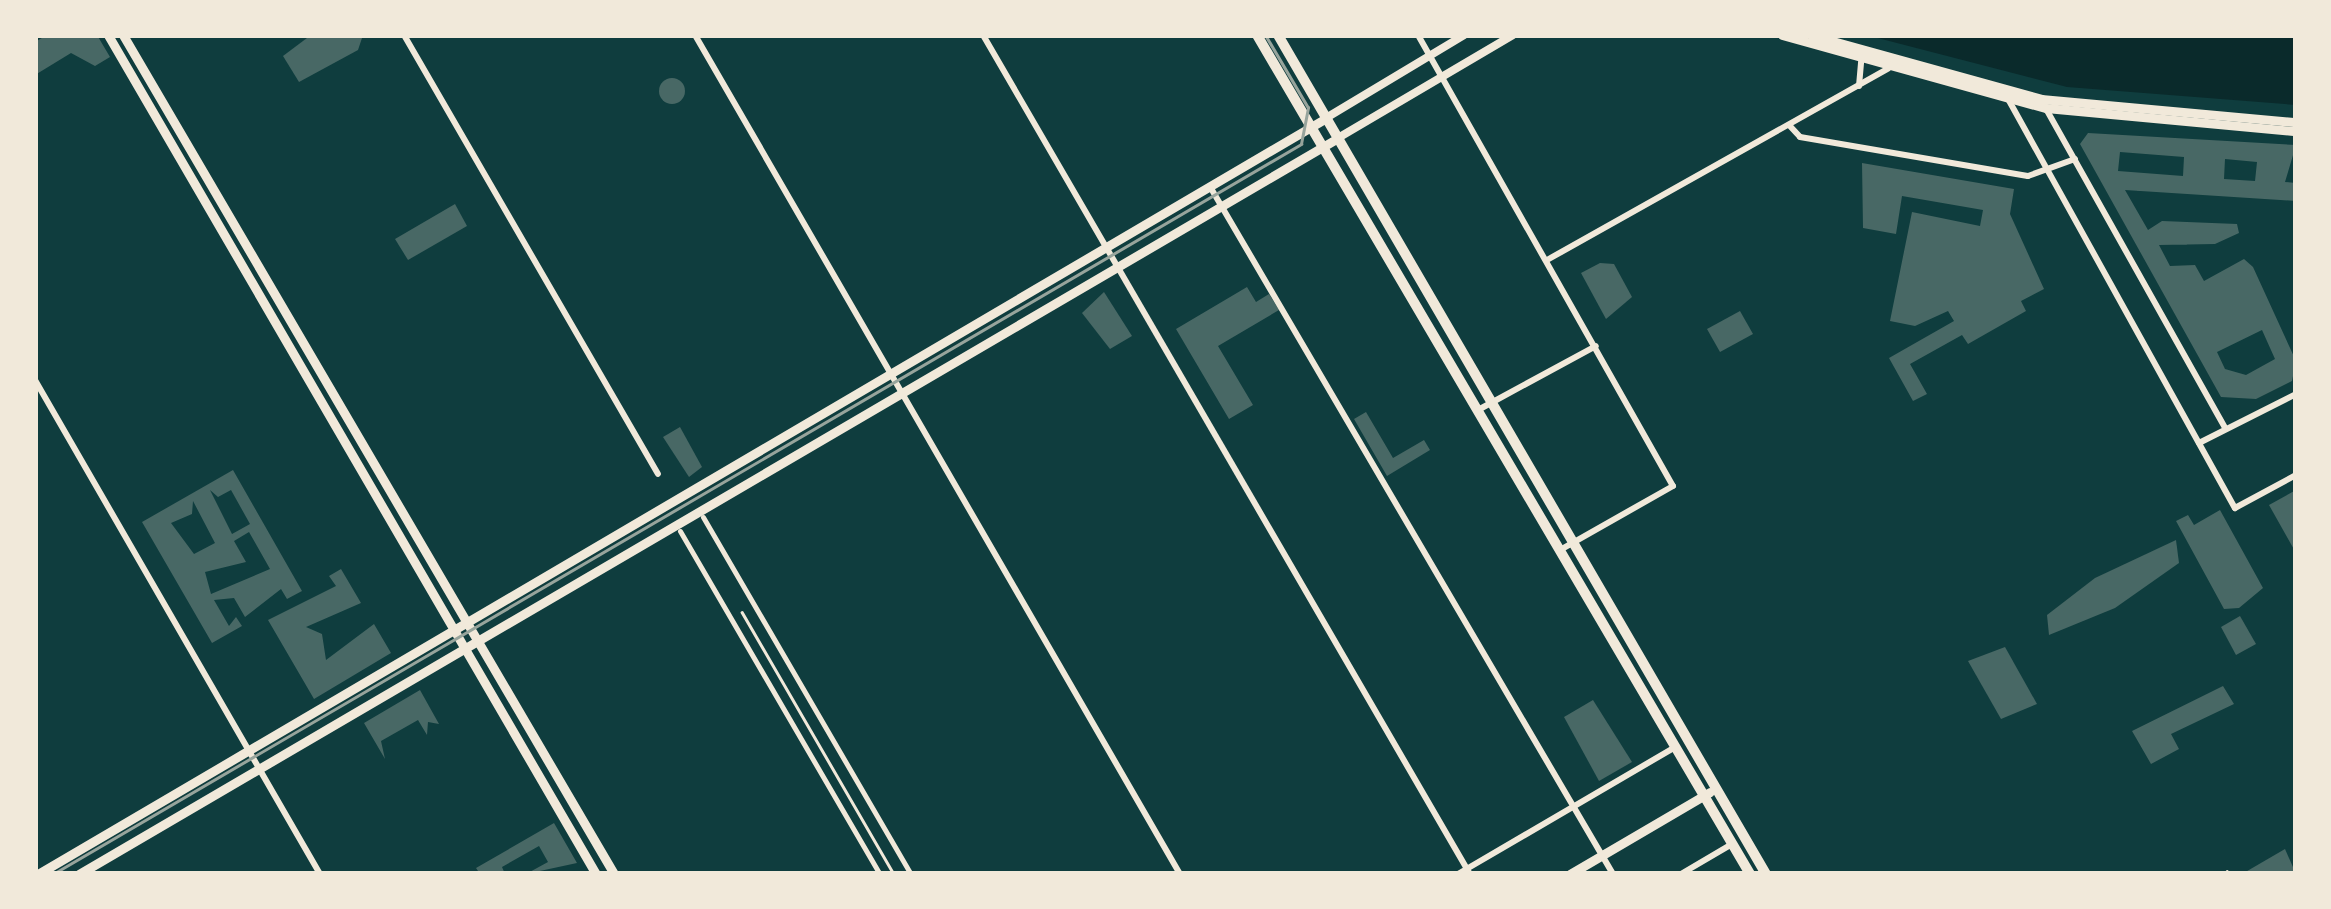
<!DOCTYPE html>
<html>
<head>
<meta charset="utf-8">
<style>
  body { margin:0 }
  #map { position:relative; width:2331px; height:909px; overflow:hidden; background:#0f3d3e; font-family:"DejaVu Sans",sans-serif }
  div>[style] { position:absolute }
  .water>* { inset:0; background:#0a2a2b }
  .building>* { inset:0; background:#486865 }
  .round { border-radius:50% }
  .path>* { height:2.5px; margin:-1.25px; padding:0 1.25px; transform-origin:1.25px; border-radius:1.25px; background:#f1e9da }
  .service>* { height:2.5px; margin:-1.25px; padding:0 1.25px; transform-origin:1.25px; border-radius:1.25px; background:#f1e9da }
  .pedestrian>* { height:5px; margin:-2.5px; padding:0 2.5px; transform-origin:2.5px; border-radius:2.5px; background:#f1e9da }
  .minor>* { height:6px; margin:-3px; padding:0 3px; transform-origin:3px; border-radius:3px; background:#f1e9da }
  .tertiary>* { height:8px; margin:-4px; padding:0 4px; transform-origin:4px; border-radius:4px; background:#f1e9da }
  .secondary>* { height:9px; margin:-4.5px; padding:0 4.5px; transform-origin:4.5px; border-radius:4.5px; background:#f1e9da }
  .primary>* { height:10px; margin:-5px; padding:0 5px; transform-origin:5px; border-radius:5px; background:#f1e9da }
  .tram>* { height:2.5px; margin:-1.25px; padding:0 1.25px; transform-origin:1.25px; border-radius:1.25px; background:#97a49c }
  span { translate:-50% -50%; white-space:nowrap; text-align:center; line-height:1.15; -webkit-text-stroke:10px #f1e9da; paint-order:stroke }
  .frame { position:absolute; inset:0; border:38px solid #f1e9da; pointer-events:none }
</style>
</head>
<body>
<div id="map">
  <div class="water">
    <i style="clip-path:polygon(1866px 35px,2296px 35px,2296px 105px,2067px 87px)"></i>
  </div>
  <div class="building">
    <i style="clip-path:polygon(47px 35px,97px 35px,110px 57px,95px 66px,71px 53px,35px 75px,35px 42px)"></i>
    <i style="clip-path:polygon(311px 35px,363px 35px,358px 50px,299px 82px,283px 56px)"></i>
    <i class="round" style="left:659px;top:78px;width:26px;height:26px"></i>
    <i style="clip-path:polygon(evenodd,2088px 133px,2296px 145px,2285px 182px,2296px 183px,2296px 201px,2125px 190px,2148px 230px,2162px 221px,2237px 224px,2239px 233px,2215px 244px,2159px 245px,2170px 266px,2195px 265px,2204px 281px,2244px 259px,2253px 267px,2296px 361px,2292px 381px,2256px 399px,2221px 397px,2080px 144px,2088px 133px,2120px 152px,2184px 157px,2183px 176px,2118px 171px,2120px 152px,2088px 133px,2225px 159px,2257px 162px,2255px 181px,2224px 179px,2225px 159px,2088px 133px,2262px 330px,2275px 359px,2246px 375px,2225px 369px,2217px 352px,2262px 330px)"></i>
    <i style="clip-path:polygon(1862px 163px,2014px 189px,2010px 214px,2044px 289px,2021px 301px,2026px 311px,1968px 344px,1962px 335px,1910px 364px,1927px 394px,1913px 401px,1889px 358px,1954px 321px,1948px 311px,1915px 326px,1890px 321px,1912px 212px,1980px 226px,1983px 210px,1902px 196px,1896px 234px,1863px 228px)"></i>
    <i style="clip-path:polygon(455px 204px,467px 226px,408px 260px,395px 239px)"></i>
    <i style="clip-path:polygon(1600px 263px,1614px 264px,1632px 297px,1606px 319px,1581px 273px)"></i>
    <i style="clip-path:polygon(1247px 287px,1256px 302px,1269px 294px,1279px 310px,1218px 346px,1253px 405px,1229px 419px,1176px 329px)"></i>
    <i style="clip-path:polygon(1104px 292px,1132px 336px,1110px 349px,1082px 313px)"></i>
    <i style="clip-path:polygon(1740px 311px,1753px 334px,1720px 352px,1707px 329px)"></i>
    <i style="clip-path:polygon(1366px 412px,1393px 458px,1424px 440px,1430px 450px,1387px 476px,1354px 419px)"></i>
    <i style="clip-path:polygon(680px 427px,702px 467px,689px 477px,663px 437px)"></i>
    <i style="clip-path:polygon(evenodd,233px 470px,302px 591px,287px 599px,281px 589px,245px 617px,234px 598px,214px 600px,229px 626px,236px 617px,242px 626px,212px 643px,142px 522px,233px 470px,210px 490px,218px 497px,231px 490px,250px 524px,232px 534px,210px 490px,233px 470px,193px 501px,215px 543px,194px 554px,171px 523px,192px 514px,193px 501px,233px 470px,249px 532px,270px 569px,211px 594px,205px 572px,246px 562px,234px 541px,249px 532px)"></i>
    <i style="clip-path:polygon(2296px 490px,2296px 553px,2269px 505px)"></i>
    <i style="clip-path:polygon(2220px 510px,2263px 588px,2239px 608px,2224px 609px,2176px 521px,2188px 515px,2194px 525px)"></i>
    <i style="clip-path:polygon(2176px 540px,2179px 563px,2115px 608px,2049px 635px,2047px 615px,2095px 578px)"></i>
    <i style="clip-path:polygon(341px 569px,361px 603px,306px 627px,322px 634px,326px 660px,374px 624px,391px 653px,314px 699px,268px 620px,336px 586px,329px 576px)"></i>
    <i style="clip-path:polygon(2240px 616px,2256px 644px,2236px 655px,2221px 627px)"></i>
    <i style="clip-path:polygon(2005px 647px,2037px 704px,2001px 719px,1968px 661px)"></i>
    <i style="clip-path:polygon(2223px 686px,2234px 704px,2171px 734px,2179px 749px,2151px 764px,2132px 731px)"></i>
    <i style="clip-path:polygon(420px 690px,439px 724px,428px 722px,427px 735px,418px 720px,381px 741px,385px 759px,364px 723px)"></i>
    <i style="clip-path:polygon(1593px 700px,1632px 762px,1599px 781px,1564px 717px)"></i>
    <i style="clip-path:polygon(554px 823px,577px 863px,526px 874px,548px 862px,539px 846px,502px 867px,505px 874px,480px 874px,476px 868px)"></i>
    <i style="clip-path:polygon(2285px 849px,2296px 874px,2242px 874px)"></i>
  </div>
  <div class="path">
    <i style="left:742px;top:612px;width:303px;rotate:59.9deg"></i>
  </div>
  <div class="service">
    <i style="left:2227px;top:871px;width:4px;rotate:56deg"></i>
  </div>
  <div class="pedestrian">
    <i style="left:703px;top:517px;width:413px;rotate:59.8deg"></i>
    <i style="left:680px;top:531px;width:397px;rotate:59.8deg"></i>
  </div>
  <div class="minor">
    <i style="left:404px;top:35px;width:507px;rotate:59.95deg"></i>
    <i style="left:695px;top:35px;width:969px;rotate:59.97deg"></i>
    <i style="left:983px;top:35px;width:970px;rotate:59.87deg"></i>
    <i style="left:1418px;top:35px;width:518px;rotate:60.52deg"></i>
    <i style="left:1673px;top:486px;width:130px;rotate:150.5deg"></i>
    <i style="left:1859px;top:86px;width:32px;rotate:-85deg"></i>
    <i style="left:2007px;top:97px;width:470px;rotate:61deg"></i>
    <i style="left:2235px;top:508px;width:69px;rotate:-28.4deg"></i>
    <i style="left:2045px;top:107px;width:369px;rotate:60.7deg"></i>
    <i style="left:1789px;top:125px;width:16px;rotate:47deg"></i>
    <i style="left:1800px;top:137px;width:231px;rotate:9.7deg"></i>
    <i style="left:2028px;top:176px;width:50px;rotate:-19.9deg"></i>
    <i style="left:1212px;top:190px;width:793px;rotate:59.62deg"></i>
    <i style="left:1547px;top:260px;width:391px;rotate:-29.3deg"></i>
    <i style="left:35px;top:380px;width:570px;rotate:60.02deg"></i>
    <i style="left:1478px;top:410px;width:134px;rotate:-28.5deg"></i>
    <i style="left:2199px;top:443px;width:109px;rotate:-26.8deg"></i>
    <i style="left:1458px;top:874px;width:251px;rotate:-30.3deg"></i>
    <i style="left:1681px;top:874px;width:59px;rotate:-30.5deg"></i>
  </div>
  <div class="tertiary">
    <i style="left:1326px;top:118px;width:161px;rotate:-31deg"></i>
    <i style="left:1338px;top:138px;width:203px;rotate:-30.5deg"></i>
  </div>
  <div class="secondary">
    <i style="left:108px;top:35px;width:971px;rotate:59.82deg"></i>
    <i style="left:123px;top:35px;width:972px;rotate:59.66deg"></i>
    <i style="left:1782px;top:35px;width:274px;rotate:15.5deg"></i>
    <i style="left:2046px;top:108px;width:251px;rotate:5.3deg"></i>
    <i style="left:1811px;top:35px;width:239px;rotate:15.5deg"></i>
    <i style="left:2041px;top:99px;width:256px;rotate:5.2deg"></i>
    <i style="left:38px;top:874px;width:1493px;rotate:-30.41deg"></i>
    <i style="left:79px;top:874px;width:1458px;rotate:-30.31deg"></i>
    <i style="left:1570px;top:874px;width:162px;rotate:-30.4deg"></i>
  </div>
  <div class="primary">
    <i style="left:1257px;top:35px;width:973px;rotate:59.56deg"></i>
    <i style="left:1278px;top:35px;width:971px;rotate:59.82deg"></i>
  </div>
  <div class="tram">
    <i style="left:53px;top:874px;width:1446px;rotate:-30.32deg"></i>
    <i style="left:1301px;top:144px;width:37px;rotate:-79deg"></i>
    <i style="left:1308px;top:108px;width:85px;rotate:-120.5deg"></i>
  </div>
  <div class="frame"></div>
</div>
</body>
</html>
